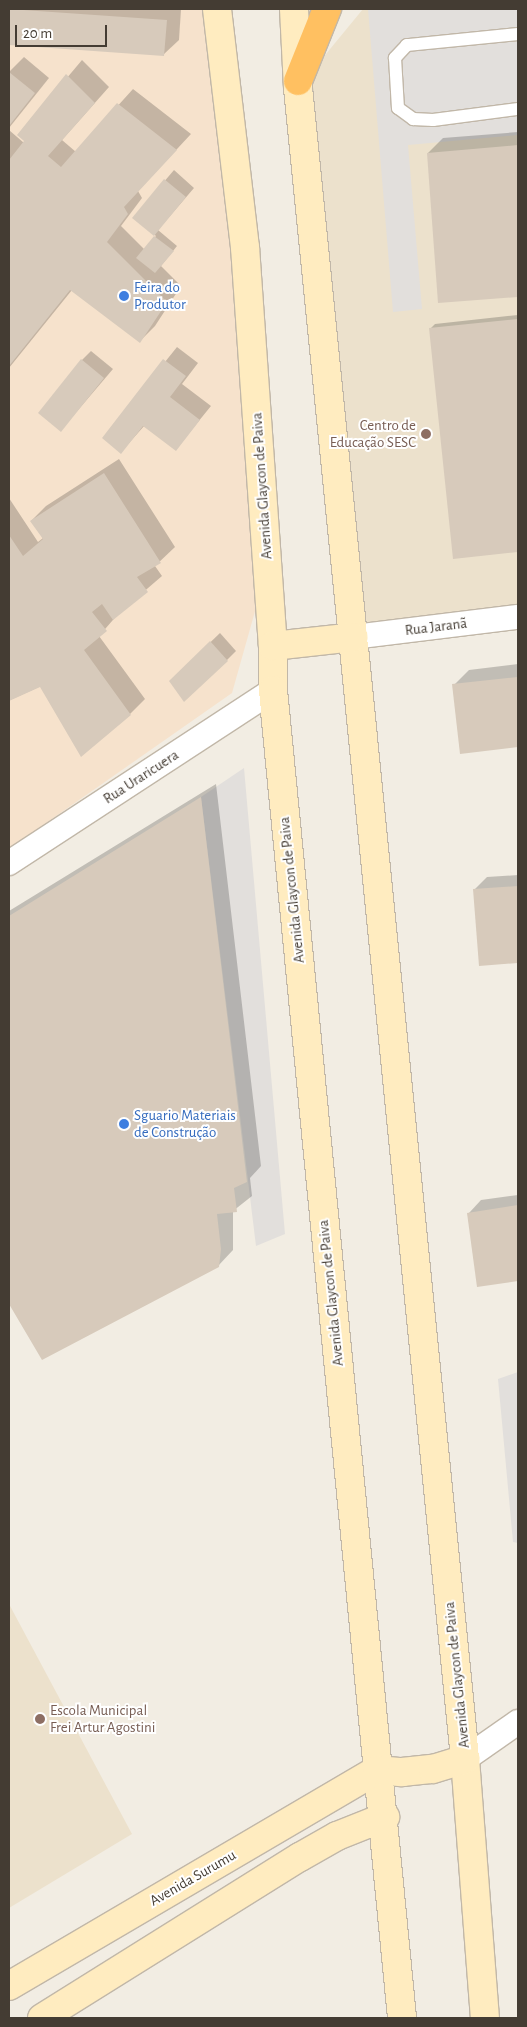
<!DOCTYPE html>
<html>
<head>
<meta charset="utf-8">
<style>
  body { margin:0 }
  #map { position:relative; width:527px; height:2027px; overflow:hidden; background:#f2ede3; font-family:"Alegreya Sans",sans-serif }
  div>[style] { position:absolute }
  .commercial>* { inset:0; background:#f6e2cc }
  .education>* { inset:0; background:#ece1cc }
  .parking>* { inset:0; background:#e2dfdc }
  .shadow>* { inset:0; background:#0003 }
  .building>* { inset:0; background:#d7cabb }
  .roads { filter:drop-shadow(1px 0 #c1b7a8) drop-shadow(-1px 0 #c1b7a8) drop-shadow(0 1px #c1b7a8) drop-shadow(0 -1px #c1b7a8) }
  .lane>* { height:12px; margin:-6px; padding:0 6px; transform-origin:6px; border-radius:6px; background:#fff }
  .street>* { height:24px; margin:-12px; padding:0 12px; transform-origin:12px; border-radius:12px; background:#fff }
  .secondary>* { height:28px; margin:-14px; padding:0 14px; transform-origin:14px; border-radius:14px; background:#ffecc0 }
  .highway>* { height:28px; margin:-14px; padding:0 14px; transform-origin:14px; border-radius:14px; background:#ffc061 }
  .dots>* { width:14px; height:14px; translate:-50% -50%; box-sizing:border-box; border:2px solid #fff; border-radius:50% }
  span { translate:-50% -50%; white-space:nowrap; text-align:center; line-height:1.15; -webkit-text-stroke:4px #fff; paint-order:stroke }
  .shop-label { font-size:15px; color:#366cbe }
  .left { translate:0 -50%; text-align:left }
  .education-label { font-size:15px; color:#785e54 }
  .right { translate:-100% -50%; text-align:right }
  .street-label { font-size:15px; color:#443c33 }
  .frame { position:absolute; inset:0; border:10px solid #443c33; pointer-events:none }
  .scale { position:absolute; left:15px; top:25px; width:92px; height:22px; box-sizing:border-box; border:2px solid #443c33; border-top:0; padding-left:6px; font-size:15px; line-height:18px; white-space:nowrap; color:#443c33; -webkit-text-stroke:4px #fff; paint-order:stroke }
</style>
</head>
<body>
<div id="map">
  <div class="commercial">
    <i style="clip-path:polygon(9px 9px,216px 9px,263px 583px,232px 693px,9px 849px)"></i>
  </div>
  <div class="education">
    <i style="clip-path:polygon(363px 9px,518px 9px,518px 615px,354px 634px,298px 88px)"></i>
    <i style="clip-path:polygon(9px 1604px,132px 1834px,9px 1908px)"></i>
  </div>
  <div class="parking">
    <i style="clip-path:polygon(368px 9px,518px 9px,518px 135px,408px 145px,422px 309px,393px 312px)"></i>
    <i style="clip-path:polygon(244px 768px,285px 1234px,256px 1246px,201px 797px)"></i>
    <i style="clip-path:polygon(518px 1372px,518px 1543px,513px 1542px,498px 1379px)"></i>
  </div>
  <div class="shadow">
    <i style="clip-path:polygon(9px 9px,181px 9px,179px 40px,163px 55px,9px 44px)"></i>
    <i style="clip-path:polygon(24px 57px,49px 78px,9px 128px,9px 72px)"></i>
    <i style="clip-path:polygon(82px 60px,109px 87px,62px 140px,76px 152px,133px 89px,191px 134px,138px 191px,142px 198px,121px 226px,144px 249px,156px 236px,134px 217px,174px 170px,194px 188px,158px 230px,177px 246px,161px 266px,181px 286px,155px 326px,140px 341px,72px 290px,9px 368px,9px 130px,24px 143px,26px 141px,19px 135px)"></i>
    <i style="clip-path:polygon(518px 132px,518px 296px,439px 302px,428px 153px,443px 138px)"></i>
    <i style="clip-path:polygon(518px 315px,518px 551px,455px 558px,430px 329px,435px 324px)"></i>
    <i style="clip-path:polygon(177px 347px,198px 363px,182px 384px,211px 406px,176px 449px,145px 425px,121px 452px,104px 438px)"></i>
    <i style="clip-path:polygon(91px 351px,113px 369px,61px 430px,82px 360px)"></i>
    <i style="clip-path:polygon(119px 459px,175px 547px,155px 566px,162px 576px,119px 613px,99px 636px,145px 699px,130px 714px,41px 686px,10px 700px,9px 498px,38px 542px,43px 538px,31px 521px,46px 506px)"></i>
    <i style="clip-path:polygon(220px 633px,236px 651px,227px 660px,170px 681px)"></i>
    <i style="clip-path:polygon(518px 664px,518px 746px,461px 752px,454px 685px,469px 670px)"></i>
    <i style="clip-path:polygon(216px 784px,261px 1166px,250px 1178px,252px 1196px,233px 1211px,233px 1250px,218px 1266px,43px 1358px,9px 1301px,9px 911px)"></i>
    <i style="clip-path:polygon(518px 875px,518px 962px,480px 965px,474px 890px,487px 877px)"></i>
    <i style="clip-path:polygon(518px 1195px,518px 1279px,478px 1285px,469px 1213px,481px 1200px)"></i>
  </div>
  <div class="building">
    <i style="clip-path:polygon(9px 9px,167px 20px,164px 56px,9px 45px)"></i>
    <i style="clip-path:polygon(9px 72px,35px 93px,9px 126px)"></i>
    <i style="clip-path:polygon(66px 74px,95px 103px,48px 156px,61px 167px,117px 103px,177px 150px,124px 207px,128px 214px,107px 242px,167px 302px,140px 343px,70px 290px,9px 366px,9px 160px,24px 141px,17px 135px)"></i>
    <i style="clip-path:polygon(518px 145px,518px 297px,438px 303px,427px 153px)"></i>
    <i style="clip-path:polygon(164px 179px,186px 197px,154px 236px,132px 218px)"></i>
    <i style="clip-path:polygon(154px 236px,174px 251px,155px 273px,136px 258px)"></i>
    <i style="clip-path:polygon(518px 319px,518px 552px,453px 559px,429px 328px)"></i>
    <i style="clip-path:polygon(81px 359px,104px 378px,61px 432px,38px 413px)"></i>
    <i style="clip-path:polygon(163px 359px,186px 376px,170px 397px,200px 420px,176px 451px,143px 426px,121px 454px,102px 438px)"></i>
    <i style="clip-path:polygon(104px 473px,161px 563px,137px 577px,148px 592px,113px 620px,102px 604px,92px 612px,107px 631px,84px 650px,131px 715px,81px 757px,40px 687px,9px 701px,9px 535px,23px 556px,43px 539px,30px 521px)"></i>
    <i style="clip-path:polygon(210px 641px,228px 661px,184px 702px,169px 681px)"></i>
    <i style="clip-path:polygon(518px 677px,518px 747px,460px 754px,452px 684px)"></i>
    <i style="clip-path:polygon(201px 797px,247px 1182px,234px 1188px,237px 1212px,217px 1214px,221px 1249px,219px 1267px,42px 1360px,9px 1304px,9px 916px)"></i>
    <i style="clip-path:polygon(518px 886px,518px 963px,479px 966px,473px 889px)"></i>
    <i style="clip-path:polygon(518px 1205px,518px 1281px,477px 1287px,467px 1213px)"></i>
  </div>
  <div class="roads">
    <div class="lane">
      <i style="left:518px;top:34px;width:112px;rotate:174.3deg"></i>
      <i style="left:407px;top:45px;width:18px;rotate:133deg"></i>
      <i style="left:395px;top:58px;width:50px;rotate:86.6deg"></i>
      <i style="left:398px;top:108px;width:19px;rotate:36deg"></i>
      <i style="left:413px;top:119px;width:20px;rotate:3deg"></i>
      <i style="left:433px;top:120px;width:86px;rotate:-7.4deg"></i>
    </div>
    <div class="street">
      <i style="left:354px;top:637px;width:165px;rotate:-7deg"></i>
      <i style="left:9px;top:863px;width:316px;rotate:-33.2deg"></i>
      <i style="left:465px;top:1759px;width:65px;rotate:-34.9deg"></i>
    </div>
    <div class="secondary">
      <i style="left:217px;top:9px;width:240px;rotate:83.3deg"></i>
      <i style="left:245px;top:247px;width:400px;rotate:86deg"></i>
      <i style="left:273px;top:646px;width:44px;rotate:90deg"></i>
      <i style="left:273px;top:690px;width:1334px;rotate:84.45deg"></i>
      <i style="left:294px;top:9px;width:79px;rotate:87.1deg"></i>
      <i style="left:298px;top:88px;width:1679px;rotate:84.29deg"></i>
      <i style="left:465px;top:1759px;width:260px;rotate:85.6deg"></i>
      <i style="left:273px;top:646px;width:81px;rotate:-6.3deg"></i>
      <i style="left:9px;top:1986px;width:427px;rotate:-30.4deg"></i>
      <i style="left:377px;top:1770px;width:25px;rotate:5deg"></i>
      <i style="left:402px;top:1772px;width:31px;rotate:-6deg"></i>
      <i style="left:433px;top:1769px;width:34px;rotate:-17deg"></i>
      <i style="left:42px;top:2018px;width:304px;rotate:-32deg"></i>
      <i style="left:300px;top:1857px;width:43px;rotate:-29.6deg"></i>
      <i style="left:337px;top:1836px;width:52px;rotate:-21.6deg"></i>
    </div>
    <div class="highway">
      <i style="left:298px;top:81px;width:78px;rotate:-68.1deg"></i>
    </div>
  </div>
  <div class="dots">
    <i style="left:124px;top:296px;background:#3f7fe0"></i>
    <i style="left:426px;top:434px;background:#8d6e63"></i>
    <i style="left:124px;top:1124px;background:#3f7fe0"></i>
    <i style="left:40px;top:1719px;background:#8d6e63"></i>
  </div>
  <div class="shop-label">
    <span class="left" style="left:134px;top:296px">Feira do<br>Produtor</span>
    <span class="left" style="left:134px;top:1124px">Sguario Materiais<br>de Construção</span>
  </div>
  <div class="education-label">
    <span class="right" style="left:416px;top:434px">Centro de<br>Educação SESC</span>
    <span class="left" style="left:50px;top:1719px">Escola Municipal<br>Frei Artur Agostini</span>
  </div>
  <div class="street-label">
    <span style="left:262px;top:486px;rotate:-94deg">Avenida Glaycon de Paiva</span>
    <span style="left:436px;top:627px;rotate:-7deg">Rua Jaranã</span>
    <span style="left:141px;top:777px;rotate:-33deg">Rua Uraricuera</span>
    <span style="left:292px;top:890px;rotate:-96deg">Avenida Glaycon de Paiva</span>
    <span style="left:331px;top:1293px;rotate:-96deg">Avenida Glaycon de Paiva</span>
    <span style="left:457px;top:1675px;rotate:-96deg">Avenida Glaycon de Paiva</span>
    <span style="left:193px;top:1878px;rotate:-30deg">Avenida Surumu</span>
  </div>
  <div class="frame"></div>
  <div class="scale">20 m</div>
</div>
</body>
</html>
